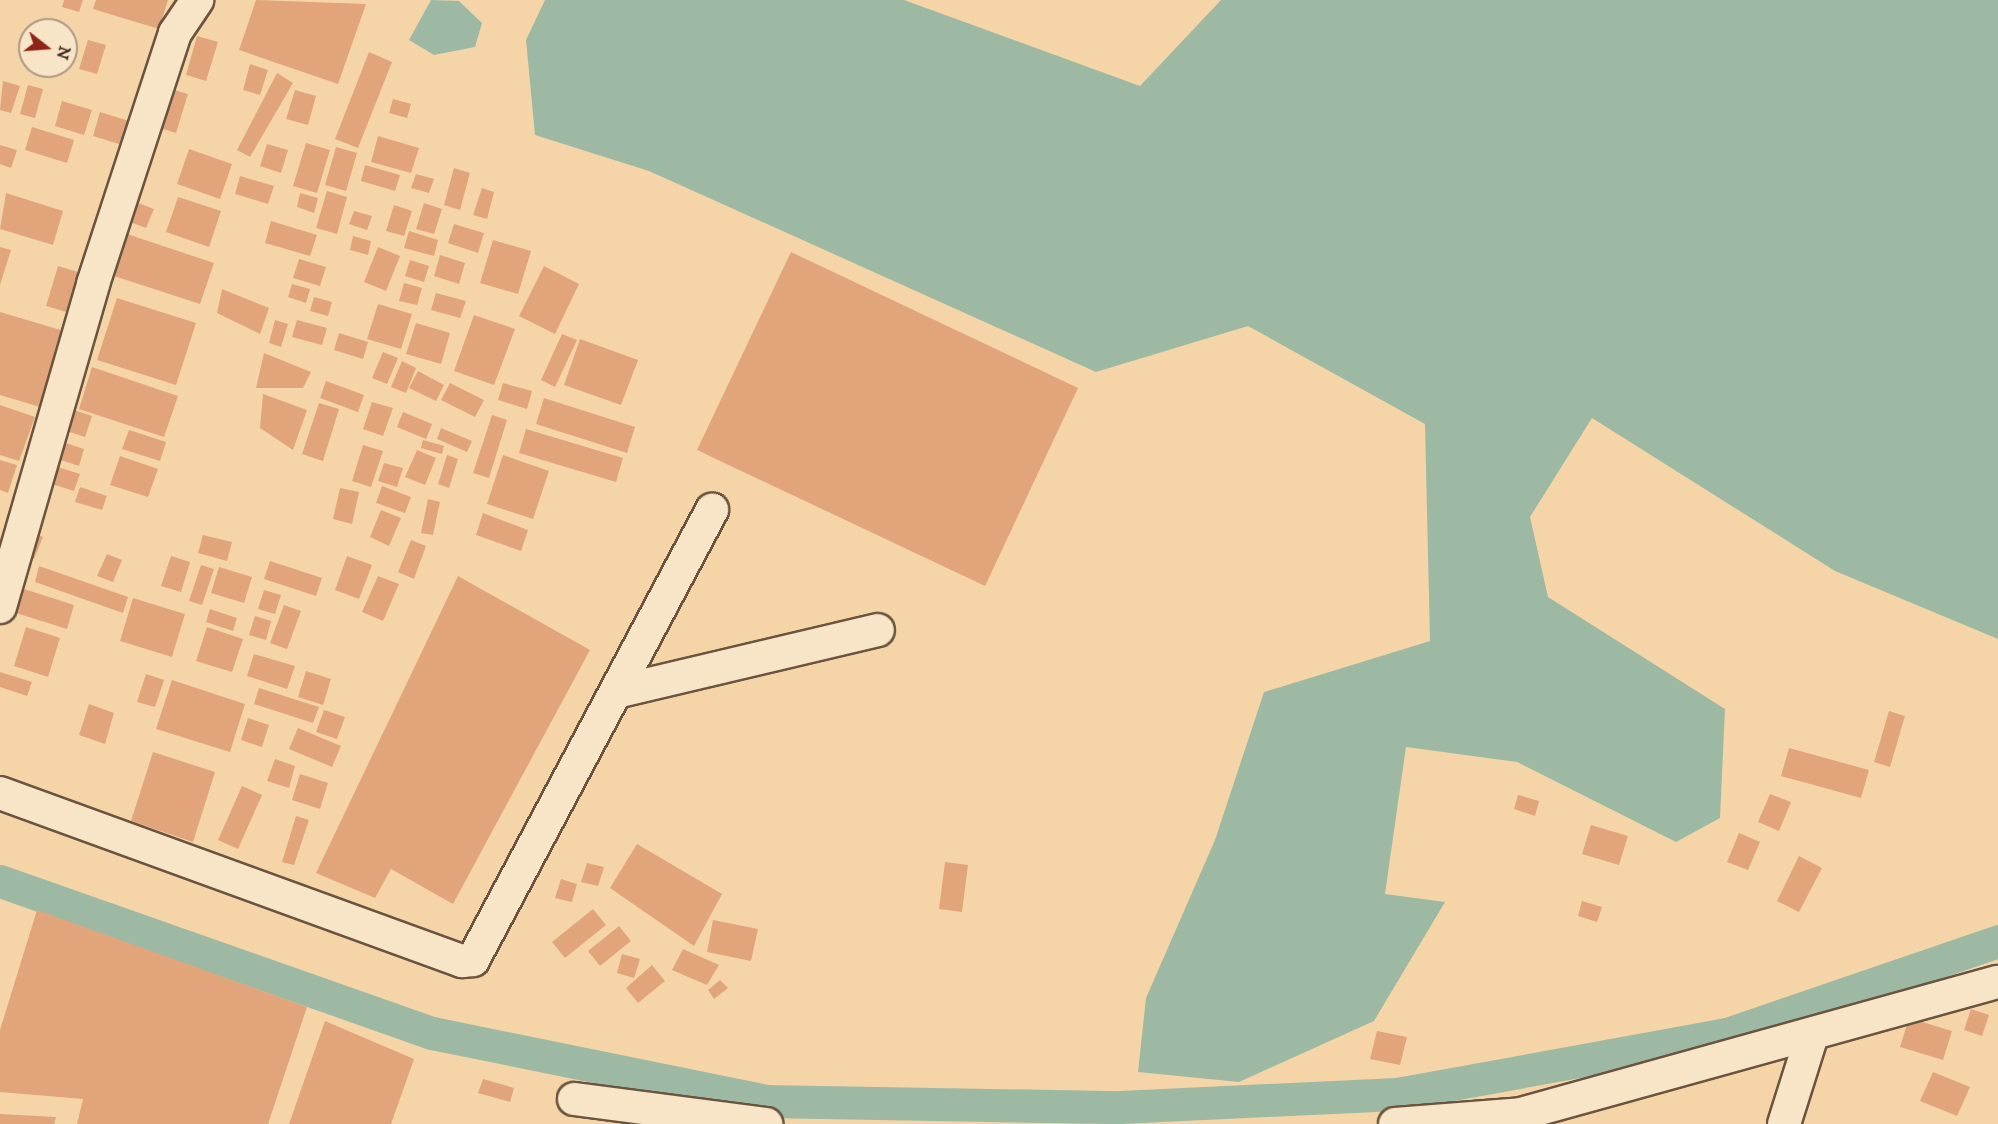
<!DOCTYPE html>
<html>
<head>
<meta charset="utf-8">
<style>
  body { margin:0 }
  #map { position:relative; width:1998px; height:1124px; overflow:hidden; background:#f5d5a8; font-family:"IM FELL DW Pica",serif }
  div>[style] { position:absolute }
  .water>* { inset:0; background:#9db9a4 }
  .canal>* { height:33px; margin:-16.5px; padding:0 16.5px; transform-origin:16.5px; border-radius:16.5px; background:#9db9a4 }
  .building>* { inset:0; background:#e2a47b }
  .roads { filter:drop-shadow(2px 0 #6a5440) drop-shadow(-2px 0 #6a5440) drop-shadow(0 2px #6a5440) drop-shadow(0 -2px #6a5440) }
  .minor>* { height:32px; margin:-16px; padding:0 16px; transform-origin:16px; border-radius:16px; background:#f8e4c6 }
  span { translate:-50% -50%; white-space:nowrap; text-align:center; line-height:1.15; -webkit-text-stroke:4.5px #f8e4c6; paint-order:stroke }
  .north { position:absolute; left:18px; top:18px; width:60px; height:60px; box-sizing:border-box; background:#f8e4c6; border:2px solid #ac9982; border-radius:50%; rotate:107deg; font-size:16px; font-weight:700; line-height:24px; text-align:center; color:#3b291d }
  .north::after { content:''; display:block; margin:auto; width:21px; height:27px; background:#8f2418; clip-path:polygon(50% 0,100% 100%,50% 72%,0 100%) }
</style>
</head>
<body>
<div id="map">
  <div class="water">
    <i style="clip-path:polygon(431px 0,459px 1px,482px 23px,475px 47px,434px 55px,409px 40px)"></i>
    <i style="clip-path:polygon(545px 0,904px 0,1140px 86px,1221px 0,1998px 0,1998px 639px,1835px 571px,1592px 418px,1530px 517px,1548px 597px,1725px 709px,1720px 818px,1676px 842px,1517px 762px,1406px 747px,1385px 894px,1445px 902px,1374px 1021px,1239px 1082px,1138px 1072px,1146px 998px,1215px 840px,1264px 692px,1430px 641px,1425px 424px,1248px 326px,1096px 372px,649px 171px,535px 135px,526px 40px)"></i>
  </div>
  <div class="canal">
    <i style="left:0;top:881px;width:458px;rotate:19.4deg"></i>
    <i style="left:432px;top:1033px;width:340px;rotate:11.5deg"></i>
    <i style="left:765px;top:1101px;width:355px;rotate:1deg"></i>
    <i style="left:1120px;top:1107px;width:277px;rotate:-2.7deg"></i>
    <i style="left:1397px;top:1094px;width:335px;rotate:-10.3deg"></i>
    <i style="left:1727px;top:1034px;width:287px;rotate:-18.9deg"></i>
  </div>
  <div class="building">
    <i style="clip-path:polygon(64px 0,83px 0,79px 12px,62px 7px)"></i>
    <i style="clip-path:polygon(96px 0,168px 0,159px 29px,93px 9px)"></i>
    <i style="clip-path:polygon(256px 0,366px 4px,338px 84px,239px 50px)"></i>
    <i style="clip-path:polygon(197px 36px,218px 42px,206px 81px,186px 75px)"></i>
    <i style="clip-path:polygon(88px 40px,106px 45px,97px 74px,79px 69px)"></i>
    <i style="clip-path:polygon(369px 52px,392px 62px,358px 148px,335px 139px)"></i>
    <i style="clip-path:polygon(250px 64px,268px 70px,260px 95px,243px 90px)"></i>
    <i style="clip-path:polygon(277px 73px,293px 83px,250px 157px,237px 150px)"></i>
    <i style="clip-path:polygon(3px 81px,20px 86px,11px 113px,0 110px)"></i>
    <i style="clip-path:polygon(28px 85px,43px 89px,35px 118px,20px 114px)"></i>
    <i style="clip-path:polygon(167px 88px,188px 94px,176px 133px,156px 127px)"></i>
    <i style="clip-path:polygon(295px 90px,316px 96px,308px 125px,286px 119px)"></i>
    <i style="clip-path:polygon(393px 99px,411px 104px,407px 118px,389px 113px)"></i>
    <i style="clip-path:polygon(62px 101px,92px 110px,84px 135px,55px 126px)"></i>
    <i style="clip-path:polygon(100px 112px,129px 121px,122px 145px,93px 136px)"></i>
    <i style="clip-path:polygon(32px 127px,74px 140px,67px 163px,25px 150px)"></i>
    <i style="clip-path:polygon(378px 136px,419px 148px,411px 173px,371px 162px)"></i>
    <i style="clip-path:polygon(306px 143px,330px 150px,317px 193px,293px 186px)"></i>
    <i style="clip-path:polygon(267px 144px,288px 150px,281px 173px,260px 166px)"></i>
    <i style="clip-path:polygon(0 145px,17px 150px,11px 168px,0 164px)"></i>
    <i style="clip-path:polygon(336px 147px,357px 153px,346px 191px,325px 185px)"></i>
    <i style="clip-path:polygon(189px 149px,232px 164px,220px 199px,177px 184px)"></i>
    <i style="clip-path:polygon(365px 165px,400px 175px,395px 191px,361px 181px)"></i>
    <i style="clip-path:polygon(454px 168px,470px 173px,460px 210px,444px 205px)"></i>
    <i style="clip-path:polygon(416px 174px,434px 179px,429px 193px,411px 188px)"></i>
    <i style="clip-path:polygon(240px 176px,274px 186px,268px 204px,235px 194px)"></i>
    <i style="clip-path:polygon(482px 188px,494px 192px,487px 219px,473px 215px)"></i>
    <i style="clip-path:polygon(327px 191px,347px 197px,337px 234px,316px 228px)"></i>
    <i style="clip-path:polygon(6px 193px,63px 211px,53px 245px,0 229px)"></i>
    <i style="clip-path:polygon(300px 193px,318px 198px,314px 213px,297px 207px)"></i>
    <i style="clip-path:polygon(178px 197px,221px 211px,209px 247px,166px 232px)"></i>
    <i style="clip-path:polygon(130px 200px,154px 209px,146px 228px,122px 219px)"></i>
    <i style="clip-path:polygon(424px 203px,442px 209px,434px 234px,416px 229px)"></i>
    <i style="clip-path:polygon(394px 205px,412px 211px,404px 236px,386px 231px)"></i>
    <i style="clip-path:polygon(354px 211px,372px 216px,367px 230px,349px 224px)"></i>
    <i style="clip-path:polygon(271px 221px,317px 235px,310px 256px,265px 243px)"></i>
    <i style="clip-path:polygon(454px 224px,484px 233px,478px 253px,448px 243px)"></i>
    <i style="clip-path:polygon(409px 231px,438px 240px,434px 256px,404px 248px)"></i>
    <i style="clip-path:polygon(127px 234px,214px 263px,200px 304px,114px 276px)"></i>
    <i style="clip-path:polygon(353px 236px,371px 241px,368px 255px,350px 250px)"></i>
    <i style="clip-path:polygon(493px 240px,531px 251px,518px 294px,480px 283px)"></i>
    <i style="clip-path:polygon(0 247px,11px 250px,0 285px)"></i>
    <i style="clip-path:polygon(378px 247px,400px 256px,386px 291px,364px 282px)"></i>
    <i style="clip-path:polygon(791px 252px,1078px 388px,985px 586px,697px 450px)"></i>
    <i style="clip-path:polygon(440px 255px,465px 263px,459px 284px,434px 276px)"></i>
    <i style="clip-path:polygon(299px 259px,326px 267px,320px 286px,293px 278px)"></i>
    <i style="clip-path:polygon(410px 260px,429px 266px,424px 282px,405px 276px)"></i>
    <i style="clip-path:polygon(58px 266px,78px 272px,66px 312px,46px 306px)"></i>
    <i style="clip-path:polygon(544px 266px,579px 284px,555px 334px,519px 316px)"></i>
    <i style="clip-path:polygon(404px 283px,422px 288px,417px 305px,399px 301px)"></i>
    <i style="clip-path:polygon(292px 284px,310px 289px,306px 303px,288px 297px)"></i>
    <i style="clip-path:polygon(222px 289px,269px 308px,260px 334px,217px 313px)"></i>
    <i style="clip-path:polygon(436px 293px,466px 301px,460px 318px,431px 310px)"></i>
    <i style="clip-path:polygon(314px 297px,332px 302px,328px 316px,310px 311px)"></i>
    <i style="clip-path:polygon(117px 298px,196px 323px,176px 385px,97px 360px)"></i>
    <i style="clip-path:polygon(378px 304px,412px 314px,401px 349px,367px 339px)"></i>
    <i style="clip-path:polygon(0 312px,64px 331px,40px 407px,0 395px)"></i>
    <i style="clip-path:polygon(474px 315px,515px 329px,494px 385px,454px 371px)"></i>
    <i style="clip-path:polygon(275px 320px,288px 324px,281px 347px,269px 343px)"></i>
    <i style="clip-path:polygon(297px 320px,327px 328px,322px 345px,292px 337px)"></i>
    <i style="clip-path:polygon(416px 323px,450px 333px,441px 364px,406px 354px)"></i>
    <i style="clip-path:polygon(339px 333px,368px 342px,363px 359px,334px 350px)"></i>
    <i style="clip-path:polygon(562px 334px,577px 340px,555px 387px,541px 380px)"></i>
    <i style="clip-path:polygon(580px 339px,638px 360px,621px 405px,564px 385px)"></i>
    <i style="clip-path:polygon(383px 352px,398px 358px,387px 384px,372px 378px)"></i>
    <i style="clip-path:polygon(264px 353px,311px 372px,303px 388px,256px 388px)"></i>
    <i style="clip-path:polygon(402px 361px,416px 368px,406px 393px,391px 387px)"></i>
    <i style="clip-path:polygon(92px 367px,178px 396px,164px 437px,79px 409px)"></i>
    <i style="clip-path:polygon(418px 371px,444px 385px,436px 401px,409px 388px)"></i>
    <i style="clip-path:polygon(326px 381px,364px 395px,358px 412px,320px 398px)"></i>
    <i style="clip-path:polygon(450px 383px,484px 400px,475px 417px,441px 400px)"></i>
    <i style="clip-path:polygon(503px 383px,532px 391px,527px 409px,498px 400px)"></i>
    <i style="clip-path:polygon(263px 394px,307px 410px,293px 450px,260px 428px)"></i>
    <i style="clip-path:polygon(544px 398px,635px 427px,627px 453px,536px 424px)"></i>
    <i style="clip-path:polygon(372px 402px,393px 408px,383px 436px,363px 429px)"></i>
    <i style="clip-path:polygon(319px 403px,339px 409px,323px 461px,302px 454px)"></i>
    <i style="clip-path:polygon(0 405px,35px 417px,19px 461px,0 455px)"></i>
    <i style="clip-path:polygon(68px 408px,92px 416px,85px 437px,61px 429px)"></i>
    <i style="clip-path:polygon(403px 412px,432px 424px,426px 439px,397px 427px)"></i>
    <i style="clip-path:polygon(492px 415px,507px 420px,489px 478px,473px 473px)"></i>
    <i style="clip-path:polygon(441px 428px,472px 441px,467px 452px,437px 439px)"></i>
    <i style="clip-path:polygon(526px 429px,623px 458px,616px 482px,519px 453px)"></i>
    <i style="clip-path:polygon(129px 430px,166px 442px,160px 461px,122px 449px)"></i>
    <i style="clip-path:polygon(54px 439px,84px 449px,79px 466px,49px 456px)"></i>
    <i style="clip-path:polygon(423px 440px,444px 446px,442px 454px,421px 448px)"></i>
    <i style="clip-path:polygon(363px 445px,383px 451px,371px 487px,352px 481px)"></i>
    <i style="clip-path:polygon(417px 450px,436px 458px,425px 485px,405px 477px)"></i>
    <i style="clip-path:polygon(447px 455px,458px 459px,449px 488px,438px 484px)"></i>
    <i style="clip-path:polygon(503px 455px,549px 471px,533px 519px,487px 504px)"></i>
    <i style="clip-path:polygon(120px 456px,158px 469px,148px 497px,110px 485px)"></i>
    <i style="clip-path:polygon(0 460px,17px 465px,8px 493px,0 490px)"></i>
    <i style="clip-path:polygon(384px 463px,403px 468px,397px 487px,378px 481px)"></i>
    <i style="clip-path:polygon(48px 464px,80px 474px,74px 491px,42px 481px)"></i>
    <i style="clip-path:polygon(382px 486px,411px 497px,405px 513px,376px 503px)"></i>
    <i style="clip-path:polygon(80px 487px,107px 496px,102px 510px,75px 502px)"></i>
    <i style="clip-path:polygon(340px 488px,359px 492px,352px 524px,333px 519px)"></i>
    <i style="clip-path:polygon(428px 499px,440px 502px,433px 535px,421px 533px)"></i>
    <i style="clip-path:polygon(381px 510px,401px 518px,389px 546px,370px 537px)"></i>
    <i style="clip-path:polygon(483px 513px,528px 530px,521px 551px,476px 535px)"></i>
    <i style="clip-path:polygon(28px 530px,43px 537px,34px 559px,19px 553px)"></i>
    <i style="clip-path:polygon(203px 535px,232px 542px,227px 561px,198px 553px)"></i>
    <i style="clip-path:polygon(411px 540px,426px 546px,414px 579px,398px 572px)"></i>
    <i style="clip-path:polygon(107px 554px,122px 560px,113px 582px,97px 576px)"></i>
    <i style="clip-path:polygon(171px 556px,190px 562px,181px 592px,161px 586px)"></i>
    <i style="clip-path:polygon(347px 556px,372px 565px,359px 599px,335px 590px)"></i>
    <i style="clip-path:polygon(270px 561px,322px 578px,316px 596px,264px 579px)"></i>
    <i style="clip-path:polygon(201px 565px,214px 569px,202px 605px,189px 601px)"></i>
    <i style="clip-path:polygon(39px 566px,128px 597px,123px 613px,35px 582px)"></i>
    <i style="clip-path:polygon(219px 567px,252px 577px,244px 603px,211px 593px)"></i>
    <i style="clip-path:polygon(378px 576px,399px 584px,383px 621px,362px 612px)"></i>
    <i style="clip-path:polygon(458px 576px,590px 650px,453px 904px,391px 869px,375px 898px,316px 873px)"></i>
    <i style="clip-path:polygon(24px 589px,74px 605px,67px 629px,16px 613px)"></i>
    <i style="clip-path:polygon(264px 590px,281px 595px,275px 614px,258px 609px)"></i>
    <i style="clip-path:polygon(133px 598px,185px 614px,172px 657px,120px 641px)"></i>
    <i style="clip-path:polygon(284px 605px,301px 611px,287px 649px,270px 643px)"></i>
    <i style="clip-path:polygon(210px 609px,237px 618px,233px 631px,206px 622px)"></i>
    <i style="clip-path:polygon(255px 616px,271px 621px,266px 640px,249px 635px)"></i>
    <i style="clip-path:polygon(26px 627px,60px 638px,48px 677px,14px 666px)"></i>
    <i style="clip-path:polygon(207px 627px,243px 639px,232px 672px,196px 661px)"></i>
    <i style="clip-path:polygon(254px 654px,295px 666px,287px 689px,247px 676px)"></i>
    <i style="clip-path:polygon(306px 671px,331px 679px,323px 705px,298px 697px)"></i>
    <i style="clip-path:polygon(0 672px,32px 682px,27px 696px,0 687px)"></i>
    <i style="clip-path:polygon(146px 674px,164px 680px,155px 707px,137px 702px)"></i>
    <i style="clip-path:polygon(172px 680px,245px 704px,230px 752px,156px 729px)"></i>
    <i style="clip-path:polygon(259px 688px,319px 707px,313px 723px,254px 704px)"></i>
    <i style="clip-path:polygon(89px 704px,114px 713px,105px 744px,79px 735px)"></i>
    <i style="clip-path:polygon(324px 710px,345px 717px,337px 739px,316px 732px)"></i>
    <i style="clip-path:polygon(1889px 711px,1905px 716px,1890px 767px,1874px 762px)"></i>
    <i style="clip-path:polygon(248px 718px,269px 725px,262px 747px,241px 740px)"></i>
    <i style="clip-path:polygon(298px 728px,341px 746px,332px 767px,289px 749px)"></i>
    <i style="clip-path:polygon(1789px 748px,1869px 770px,1861px 798px,1781px 776px)"></i>
    <i style="clip-path:polygon(153px 752px,215px 772px,193px 842px,131px 821px)"></i>
    <i style="clip-path:polygon(275px 759px,295px 766px,289px 788px,267px 781px)"></i>
    <i style="clip-path:polygon(300px 774px,328px 783px,320px 809px,292px 800px)"></i>
    <i style="clip-path:polygon(242px 786px,262px 795px,238px 849px,218px 840px)"></i>
    <i style="clip-path:polygon(1770px 794px,1791px 802px,1779px 831px,1758px 822px)"></i>
    <i style="clip-path:polygon(1518px 795px,1539px 801px,1535px 816px,1514px 809px)"></i>
    <i style="clip-path:polygon(296px 816px,309px 820px,294px 865px,282px 862px)"></i>
    <i style="clip-path:polygon(1591px 825px,1628px 836px,1619px 865px,1582px 854px)"></i>
    <i style="clip-path:polygon(1739px 833px,1760px 842px,1748px 870px,1727px 862px)"></i>
    <i style="clip-path:polygon(637px 844px,722px 894px,694px 946px,610px 888px)"></i>
    <i style="clip-path:polygon(1799px 856px,1822px 868px,1799px 912px,1777px 901px)"></i>
    <i style="clip-path:polygon(945px 862px,968px 865px,962px 912px,939px 909px)"></i>
    <i style="clip-path:polygon(587px 863px,604px 867px,598px 886px,581px 882px)"></i>
    <i style="clip-path:polygon(561px 879px,577px 884px,572px 902px,555px 898px)"></i>
    <i style="clip-path:polygon(1582px 901px,1602px 907px,1597px 922px,1578px 916px)"></i>
    <i style="clip-path:polygon(593px 909px,606px 925px,565px 958px,552px 942px)"></i>
    <i style="clip-path:polygon(37px 910px,307px 1007px,268px 1124px,77px 1124px,83px 1099px,0 1092px,0 1030px)"></i>
    <i style="clip-path:polygon(713px 920px,758px 929px,751px 961px,707px 952px)"></i>
    <i style="clip-path:polygon(619px 926px,631px 941px,600px 966px,588px 951px)"></i>
    <i style="clip-path:polygon(683px 949px,719px 965px,707px 985px,672px 970px)"></i>
    <i style="clip-path:polygon(622px 954px,640px 959px,634px 978px,617px 973px)"></i>
    <i style="clip-path:polygon(652px 965px,665px 981px,638px 1003px,626px 988px)"></i>
    <i style="clip-path:polygon(720px 980px,728px 988px,714px 999px,708px 990px)"></i>
    <i style="clip-path:polygon(1971px 1009px,1989px 1015px,1982px 1036px,1964px 1030px)"></i>
    <i style="clip-path:polygon(1909px 1018px,1952px 1031px,1943px 1060px,1900px 1047px)"></i>
    <i style="clip-path:polygon(325px 1021px,414px 1059px,391px 1124px,289px 1124px)"></i>
    <i style="clip-path:polygon(1377px 1031px,1407px 1037px,1400px 1065px,1370px 1059px)"></i>
    <i style="clip-path:polygon(1933px 1072px,1970px 1087px,1957px 1116px,1920px 1101px)"></i>
    <i style="clip-path:polygon(483px 1079px,514px 1088px,510px 1102px,478px 1093px)"></i>
    <i style="clip-path:polygon(0 1114px,56px 1117px,54px 1124px,0 1124px)"></i>
  </div>
  <div class="roads">
    <div class="minor">
      <i style="left:0;top:607px;width:336px;rotate:-73.9deg"></i>
      <i style="left:93px;top:284px;width:264px;rotate:-71.9deg"></i>
      <i style="left:175px;top:33px;width:40px;rotate:-56deg"></i>
      <i style="left:616px;top:692px;width:269px;rotate:-13.3deg"></i>
      <i style="left:0;top:793px;width:492px;rotate:20deg"></i>
      <i style="left:462px;top:961px;width:11px;rotate:-5deg"></i>
      <i style="left:473px;top:960px;width:510px;rotate:-62.03deg"></i>
      <i style="left:574px;top:1099px;width:194px;rotate:7.4deg"></i>
      <i style="left:1395px;top:1124px;width:126px;rotate:-4.5deg"></i>
      <i style="left:1521px;top:1114px;width:495px;rotate:-15.5deg"></i>
      <i style="left:1784px;top:1124px;width:93px;rotate:-72.5deg"></i>
    </div>
  </div>
  <div class="north">N</div>
</div>
</body>
</html>
